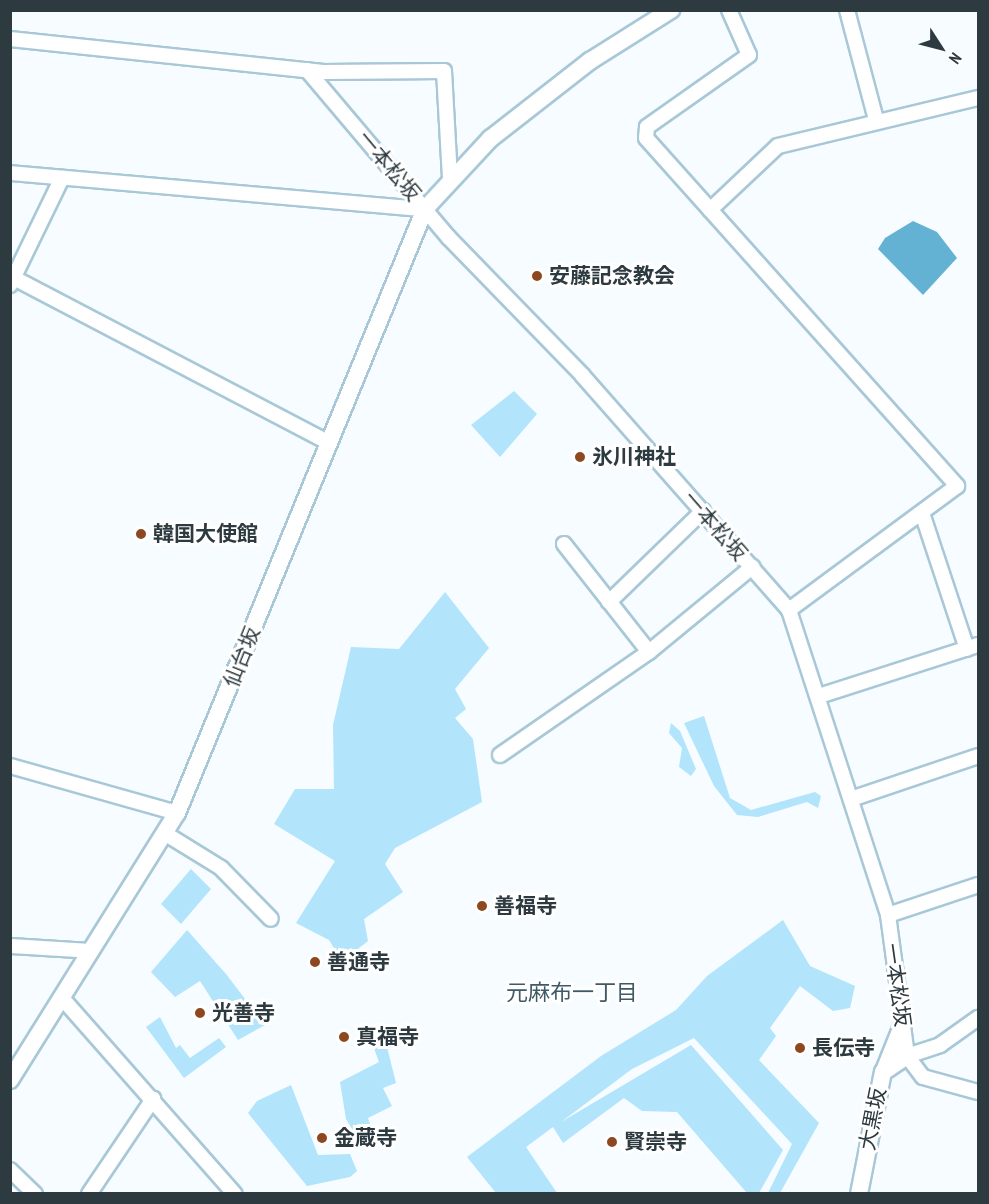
<!DOCTYPE html>
<html>
<head>
<meta charset="utf-8">
<style>
  body { margin:0 }
  #map { position:relative; width:989px; height:1204px; overflow:hidden; background:#f6fcff; font-family:"PT Sans Narrow","Noto Sans JP",sans-serif }
  div>[style] { position:absolute }
  .green>* { inset:0; background:#b2e4fb }
  .water>* { inset:0; background:#63b2d4 }
  .roads { filter:drop-shadow(2px 0 #a9c8d7) drop-shadow(-2px 0 #a9c8d7) drop-shadow(0 2px #a9c8d7) drop-shadow(0 -2px #a9c8d7) }
  .minor>* { height:14px; margin:-7px; padding:0 7px; transform-origin:7px; border-radius:7px; background:#fff }
  .tertiary>* { height:16px; margin:-8px; padding:0 8px; transform-origin:8px; border-radius:8px; background:#fff }
  .dots>* { width:16px; height:16px; translate:-50% -50%; box-sizing:border-box; border:3px solid #fff; border-radius:50% }
  span { translate:-50% -50%; white-space:nowrap; text-align:center; line-height:1.15; -webkit-text-stroke:6px #fff; paint-order:stroke }
  .street-label { font-size:21px; color:#2d3a40 }
  .poi-label { font-size:21px; color:#2d3a40; font-weight:700 }
  .left { translate:0 -50%; text-align:left }
  .neighbourhood-label { font-size:22px; color:#3e5a66 }
  .frame { position:absolute; inset:0; border:12px solid #2d3a40; pointer-events:none }
  .north { position:absolute; left:911px; top:18px; width:60px; height:60px; -webkit-text-stroke:4px #fff; paint-order:stroke; rotate:126deg; font-size:16px; font-weight:700; line-height:24px; text-align:center; color:#2d3a40 }
  .north::after { content:''; display:block; margin:auto; width:21px; height:27px; background:#2d3a40; clip-path:polygon(50% 0,100% 100%,50% 72%,0 100%) }
</style>
</head>
<body>
<div id="map">
  <div class="green">
    <i style="clip-path:polygon(514px 391px,537px 414px,500px 457px,471px 425px)"></i>
    <i style="clip-path:polygon(445px 592px,489px 648px,455px 689px,466px 709px,455px 718px,473px 739px,482px 802px,395px 848px,385px 864px,403px 892px,364px 919px,368px 941px,342px 961px,329px 940px,296px 923px,335px 861px,274px 824px,295px 789px,334px 789px,333px 725px,351px 647px,399px 649px)"></i>
    <i style="clip-path:polygon(704px 716px,730px 798px,751px 810px,815px 792px,821px 796px,818px 808px,807px 802px,758px 817px,737px 815px,714px 786px,684px 723px)"></i>
    <i style="clip-path:polygon(671px 723px,680px 731px,696px 769px,691px 776px,679px 767px,682px 748px,669px 733px)"></i>
    <i style="clip-path:polygon(191px 869px,211px 889px,181px 924px,161px 904px)"></i>
    <i style="clip-path:polygon(783px 920px,810px 966px,855px 986px,850px 1008px,833px 1011px,800px 986px,770px 1028px,776px 1036px,759px 1060px,819px 1123px,780px 1193px,768px 1193px,792px 1144px,694px 1038px,632px 1069px,561px 1122px,691px 1045px,783px 1150px,759px 1193px,747px 1193px,677px 1112px,642px 1111px,624px 1098px,563px 1143px,553px 1127px,526px 1147px,557px 1193px,496px 1193px,467px 1157px,601px 1056px,676px 1010px,707px 976px)"></i>
    <i style="clip-path:polygon(187px 930px,226px 974px,265px 1025px,238px 1040px,200px 981px,175px 997px,151px 972px)"></i>
    <i style="clip-path:polygon(160px 1017px,176px 1048px,180px 1045px,190px 1058px,219px 1038px,226px 1047px,184px 1078px,146px 1027px)"></i>
    <i style="clip-path:polygon(383px 1031px,396px 1083px,383px 1088px,392px 1106px,368px 1118px,371px 1127px,355px 1134px,346px 1119px,340px 1082px,379px 1062px,369px 1035px)"></i>
    <i style="clip-path:polygon(291px 1085px,318px 1155px,350px 1154px,357px 1171px,350px 1177px,307px 1186px,248px 1113px,257px 1101px)"></i>
  </div>
  <div class="water">
    <i style="clip-path:polygon(913px 221px,937px 232px,957px 258px,923px 295px,878px 249px,885px 238px)"></i>
  </div>
  <div class="roads">
    <div class="minor">
      <i style="left:729px;top:10px;width:49px;rotate:66deg"></i>
      <i style="left:749px;top:55px;width:125px;rotate:144.8deg"></i>
      <i style="left:647px;top:127px;width:11px;rotate:95deg"></i>
      <i style="left:646px;top:138px;width:467px;rotate:48.2deg"></i>
      <i style="left:957px;top:486px;width:209px;rotate:143.6deg"></i>
      <i style="left:847px;top:10px;width:114px;rotate:75.2deg"></i>
      <i style="left:10px;top:39px;width:315px;rotate:6deg"></i>
      <i style="left:323px;top:72px;width:121px;rotate:-0.5deg"></i>
      <i style="left:444px;top:71px;width:108px;rotate:86.8deg"></i>
      <i style="left:307px;top:70px;width:220px;rotate:49.8deg"></i>
      <i style="left:449px;top:238px;width:191px;rotate:45.8deg"></i>
      <i style="left:582px;top:375px;width:313px;rotate:48.6deg"></i>
      <i style="left:789px;top:610px;width:321px;rotate:72deg"></i>
      <i style="left:888px;top:915px;width:142px;rotate:82.3deg"></i>
      <i style="left:907px;top:1056px;width:26px;rotate:53deg"></i>
      <i style="left:923px;top:1077px;width:57px;rotate:15.3deg"></i>
      <i style="left:10px;top:173px;width:417px;rotate:5deg"></i>
      <i style="left:710px;top:210px;width:93px;rotate:-43.3deg"></i>
      <i style="left:778px;top:146px;width:206px;rotate:-13.5deg"></i>
      <i style="left:14px;top:278px;width:356px;rotate:27.6deg"></i>
      <i style="left:10px;top:285px;width:119px;rotate:-64.1deg"></i>
      <i style="left:922px;top:513px;width:143px;rotate:71.7deg"></i>
      <i style="left:564px;top:544px;width:137px;rotate:51.8deg"></i>
      <i style="left:609px;top:602px;width:131px;rotate:-44.1deg"></i>
      <i style="left:819px;top:696px;width:167px;rotate:-17.8deg"></i>
      <i style="left:500px;top:755px;width:181px;rotate:-34.7deg"></i>
      <i style="left:649px;top:652px;width:134px;rotate:-39.5deg"></i>
      <i style="left:10px;top:766px;width:173px;rotate:15.7deg"></i>
      <i style="left:851px;top:799px;width:134px;rotate:-18.7deg"></i>
      <i style="left:166px;top:834px;width:65px;rotate:31.7deg"></i>
      <i style="left:221px;top:868px;width:71px;rotate:45.6deg"></i>
      <i style="left:888px;top:915px;width:95px;rotate:-18.4deg"></i>
      <i style="left:10px;top:946px;width:81px;rotate:3.5deg"></i>
      <i style="left:62px;top:998px;width:261px;rotate:48.6deg"></i>
      <i style="left:907px;top:1056px;width:35px;rotate:-18deg"></i>
      <i style="left:940px;top:1045px;width:47px;rotate:-35.4deg"></i>
      <i style="left:10px;top:1170px;width:35px;rotate:44deg"></i>
      <i style="left:89px;top:1194px;width:115px;rotate:-56deg"></i>
    </div>
    <div class="tertiary">
      <i style="left:884px;top:1071px;width:48px;rotate:-68.2deg"></i>
      <i style="left:10px;top:1080px;width:315px;rotate:-58deg"></i>
      <i style="left:177px;top:813px;width:653px;rotate:-67.68deg"></i>
      <i style="left:425px;top:209px;width:96px;rotate:-47.1deg"></i>
      <i style="left:490px;top:139px;width:127px;rotate:-38deg"></i>
      <i style="left:590px;top:61px;width:96px;rotate:-32.2deg"></i>
      <i style="left:859px;top:1194px;width:124px;rotate:-78.9deg"></i>
      <i style="left:883px;top:1072px;width:29px;rotate:-34deg"></i>
    </div>
  </div>
  <div class="dots">
    <i style="left:537px;top:276px;background:#8e4820"></i>
    <i style="left:580px;top:457px;background:#8e4820"></i>
    <i style="left:141px;top:534px;background:#8e4820"></i>
    <i style="left:482px;top:906px;background:#8e4820"></i>
    <i style="left:315px;top:962px;background:#8e4820"></i>
    <i style="left:200px;top:1013px;background:#8e4820"></i>
    <i style="left:344px;top:1037px;background:#8e4820"></i>
    <i style="left:800px;top:1048px;background:#8e4820"></i>
    <i style="left:322px;top:1138px;background:#8e4820"></i>
    <i style="left:612px;top:1142px;background:#8e4820"></i>
  </div>
  <div class="street-label">
    <span style="left:389px;top:166px;rotate:50deg">一本松坂</span>
    <span style="left:715px;top:526px;rotate:49deg">一本松坂</span>
    <span style="left:242px;top:657px;rotate:-68deg">仙台坂</span>
    <span style="left:897px;top:985px;rotate:82deg">一本松坂</span>
    <span style="left:873px;top:1119px;rotate:-79deg">大黒坂</span>
  </div>
  <div class="poi-label">
    <span class="left" style="left:549px;top:276px">安藤記念教会</span>
    <span class="left" style="left:592px;top:457px">氷川神社</span>
    <span class="left" style="left:153px;top:534px">韓国大使館</span>
    <span class="left" style="left:494px;top:906px">善福寺</span>
    <span class="left" style="left:327px;top:962px">善通寺</span>
    <span class="left" style="left:212px;top:1013px">光善寺</span>
    <span class="left" style="left:356px;top:1037px">真福寺</span>
    <span class="left" style="left:812px;top:1048px">長伝寺</span>
    <span class="left" style="left:334px;top:1138px">金蔵寺</span>
    <span class="left" style="left:624px;top:1142px">賢崇寺</span>
  </div>
  <div class="neighbourhood-label">
    <span style="left:572px;top:993px">元麻布一丁目</span>
  </div>
  <div class="frame"></div>
  <div class="north">N</div>
</div>
</body>
</html>
